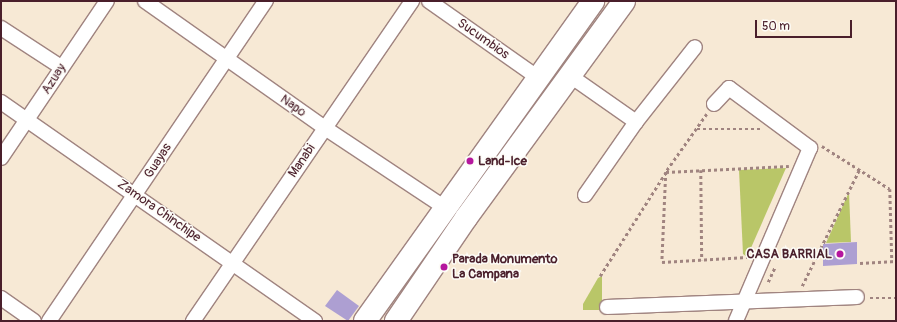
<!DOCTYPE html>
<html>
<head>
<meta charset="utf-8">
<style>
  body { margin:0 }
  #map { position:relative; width:897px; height:322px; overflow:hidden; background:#f7e9d5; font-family:Pangolin,sans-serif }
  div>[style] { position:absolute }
  .green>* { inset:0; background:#b9c668 }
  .building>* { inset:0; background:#ad9fd2 }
  .path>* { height:2.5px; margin-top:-1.25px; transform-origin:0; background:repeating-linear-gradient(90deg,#a08480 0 3px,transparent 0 6px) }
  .roads { filter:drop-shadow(1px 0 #a08480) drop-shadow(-1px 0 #a08480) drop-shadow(0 1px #a08480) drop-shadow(0 -1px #a08480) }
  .minor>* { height:14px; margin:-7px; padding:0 7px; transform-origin:7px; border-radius:7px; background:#fff }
  .trunk>* { height:22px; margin:-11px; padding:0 11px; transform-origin:11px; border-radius:11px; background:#fff }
  .dots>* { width:11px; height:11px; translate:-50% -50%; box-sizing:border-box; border:2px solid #fdfcf7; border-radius:50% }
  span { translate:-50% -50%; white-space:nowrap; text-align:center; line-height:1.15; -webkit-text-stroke:3px #fdfcf7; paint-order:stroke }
  .street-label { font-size:13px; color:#4a1f2b }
  .poi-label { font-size:13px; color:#4a1f2b; font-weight:700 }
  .left { translate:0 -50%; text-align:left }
  .right { translate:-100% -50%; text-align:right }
  .frame { position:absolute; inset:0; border:2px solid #4a1f2b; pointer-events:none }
  .scale { position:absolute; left:755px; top:20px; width:97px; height:18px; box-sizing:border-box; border:2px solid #4a1f2b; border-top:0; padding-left:5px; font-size:12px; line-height:14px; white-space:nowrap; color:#4a1f2b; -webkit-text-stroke:3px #fdfcf7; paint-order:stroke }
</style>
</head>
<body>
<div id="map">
  <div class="green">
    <i style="clip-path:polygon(786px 168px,747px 257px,743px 254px,739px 170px)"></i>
    <i style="clip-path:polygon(849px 192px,851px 242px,826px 243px)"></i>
    <i style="clip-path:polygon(602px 276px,602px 310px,583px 310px,583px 304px,598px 278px)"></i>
  </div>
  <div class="building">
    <i style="clip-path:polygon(857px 242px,857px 264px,823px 266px,823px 244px)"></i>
    <i style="clip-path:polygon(337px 290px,359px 306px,348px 321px,325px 306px)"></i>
  </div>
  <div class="path">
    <i style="left:707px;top:114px;width:71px;rotate:125.3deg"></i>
    <i style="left:666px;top:172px;width:90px;rotate:92.5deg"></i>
    <i style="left:662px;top:262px;width:85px;rotate:-3.4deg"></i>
    <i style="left:697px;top:129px;width:65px"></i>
    <i style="left:822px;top:146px;width:80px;rotate:32.3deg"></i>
    <i style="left:890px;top:189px;width:71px;rotate:88.4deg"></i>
    <i style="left:701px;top:170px;width:90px;rotate:89.4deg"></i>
    <i style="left:860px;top:263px;width:36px;rotate:-3deg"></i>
    <i style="left:600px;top:276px;width:123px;rotate:-57.6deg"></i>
    <i style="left:666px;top:172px;width:123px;rotate:-2.8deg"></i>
    <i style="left:768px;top:282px;width:17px;rotate:-65deg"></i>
    <i style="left:802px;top:286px;width:129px;rotate:-63.8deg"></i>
    <i style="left:870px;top:298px;width:26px"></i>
  </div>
  <div class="roads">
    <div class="minor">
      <i style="left:145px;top:1px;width:220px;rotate:35.2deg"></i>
      <i style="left:325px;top:128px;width:143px;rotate:33.6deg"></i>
      <i style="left:429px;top:1px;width:132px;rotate:35.1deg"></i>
      <i style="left:1px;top:28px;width:72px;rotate:33deg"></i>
      <i style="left:569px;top:75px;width:82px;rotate:35deg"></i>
      <i style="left:1px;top:102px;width:383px;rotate:34.9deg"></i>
      <i style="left:714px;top:104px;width:22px;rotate:-47deg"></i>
      <i style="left:729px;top:88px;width:101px;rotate:36.5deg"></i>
      <i style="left:810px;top:148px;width:188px;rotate:113.2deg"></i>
      <i style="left:1px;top:158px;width:189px;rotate:-56deg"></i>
      <i style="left:585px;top:195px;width:89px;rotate:-55.1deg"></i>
      <i style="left:636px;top:122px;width:95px;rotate:-51.8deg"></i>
      <i style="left:1px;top:298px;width:40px;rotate:34.9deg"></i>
      <i style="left:607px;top:307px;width:250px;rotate:-2.3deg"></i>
      <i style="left:49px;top:321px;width:387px;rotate:-55.9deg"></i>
      <i style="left:193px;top:321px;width:388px;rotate:-55.6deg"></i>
    </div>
    <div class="trunk">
      <i style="left:365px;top:321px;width:393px;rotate:-54.5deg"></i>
      <i style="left:396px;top:321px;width:125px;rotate:-55.8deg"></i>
      <i style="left:466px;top:218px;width:268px;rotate:-53.9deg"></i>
    </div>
  </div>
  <div class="dots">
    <i style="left:470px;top:161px;background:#b5179e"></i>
    <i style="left:840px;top:254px;background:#b5179e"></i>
    <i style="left:444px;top:267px;background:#b5179e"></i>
  </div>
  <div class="street-label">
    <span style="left:483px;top:39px;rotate:35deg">Sucumbios</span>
    <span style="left:54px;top:79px;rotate:-57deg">Azuay</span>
    <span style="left:293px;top:106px;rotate:35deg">Napo</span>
    <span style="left:158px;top:161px;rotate:-57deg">Guayas</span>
    <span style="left:302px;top:161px;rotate:-56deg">Manabi</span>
    <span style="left:159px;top:211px;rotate:35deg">Zamora Chinchipe</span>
  </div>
  <div class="poi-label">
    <span class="left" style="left:478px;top:161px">Land-Ice</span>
    <span class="right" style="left:832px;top:254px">CASA BARRIAL</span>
    <span class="left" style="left:452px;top:267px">Parada Monumento<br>La Campana</span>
  </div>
  <div class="frame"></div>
  <div class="scale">50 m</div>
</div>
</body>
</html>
